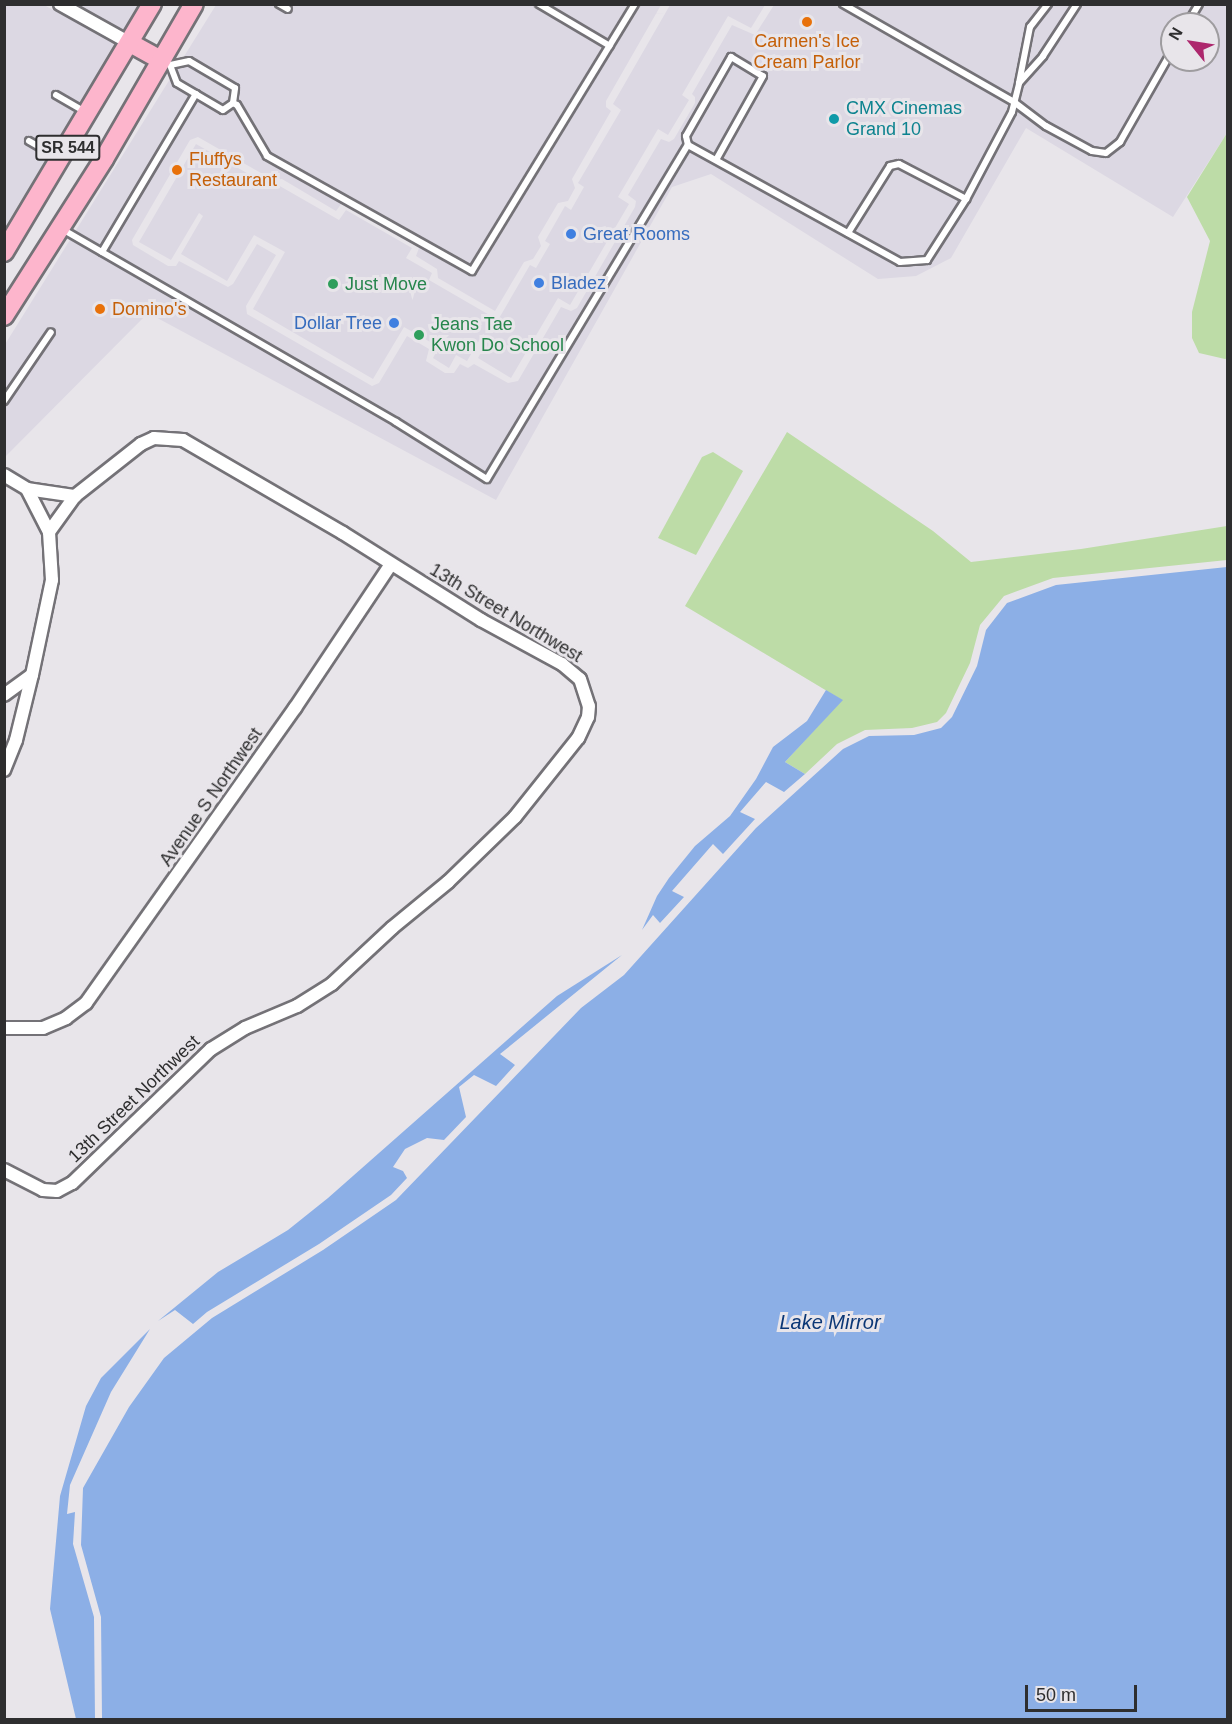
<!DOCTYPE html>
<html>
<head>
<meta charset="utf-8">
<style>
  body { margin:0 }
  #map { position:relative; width:1232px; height:1724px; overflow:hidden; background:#e8e5ea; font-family:Arial,sans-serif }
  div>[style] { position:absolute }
  .built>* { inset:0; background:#dcd8e3 }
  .green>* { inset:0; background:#bddca7 }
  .water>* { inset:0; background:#8cafe6 }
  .roads { filter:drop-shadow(2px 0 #747277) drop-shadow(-2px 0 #747277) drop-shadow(0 2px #747277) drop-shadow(0 -2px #747277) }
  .service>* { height:6px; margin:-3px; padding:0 3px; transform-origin:3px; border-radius:3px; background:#fff }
  .minor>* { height:12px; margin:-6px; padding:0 6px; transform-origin:6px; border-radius:6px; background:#fff }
  .primary>* { height:18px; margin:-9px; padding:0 9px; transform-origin:9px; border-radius:9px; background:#fdb5cc }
  .dots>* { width:16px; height:16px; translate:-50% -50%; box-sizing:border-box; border:3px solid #e8e5ea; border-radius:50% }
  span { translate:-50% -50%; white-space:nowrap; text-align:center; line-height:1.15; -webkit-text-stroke:6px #e8e5ea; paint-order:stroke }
  .shield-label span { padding:2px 4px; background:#e8e5ea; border:2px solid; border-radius:4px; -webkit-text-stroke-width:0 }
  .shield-label { font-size:16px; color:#2e2e2f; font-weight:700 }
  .food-label { font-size:18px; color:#c56008 }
  .left { translate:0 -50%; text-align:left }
  .culture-label { font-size:18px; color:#0d838f }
  .shop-label { font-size:18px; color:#366cbe }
  .right { translate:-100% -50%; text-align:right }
  .leisure-label { font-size:18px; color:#27864d }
  .street-label { font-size:18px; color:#2e2e2f }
  .water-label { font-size:20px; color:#0b3776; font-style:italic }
  .frame { position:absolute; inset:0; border:6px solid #2e2e2f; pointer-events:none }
  .north { position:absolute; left:1160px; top:12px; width:60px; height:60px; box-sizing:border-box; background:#e8e5ea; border:2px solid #9e9c9f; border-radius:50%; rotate:300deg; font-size:16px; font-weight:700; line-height:24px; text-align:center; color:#2e2e2f }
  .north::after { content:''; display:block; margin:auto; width:21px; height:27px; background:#ad276d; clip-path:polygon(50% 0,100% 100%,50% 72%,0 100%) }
  .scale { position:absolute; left:1025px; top:1685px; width:112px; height:27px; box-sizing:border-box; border:3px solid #2e2e2f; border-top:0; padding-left:8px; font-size:18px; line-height:21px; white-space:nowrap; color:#2e2e2f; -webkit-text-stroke:4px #e8e5ea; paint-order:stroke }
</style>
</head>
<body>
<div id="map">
  <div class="built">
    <i style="clip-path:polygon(5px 5px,44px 5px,116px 44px,5px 227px)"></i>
    <i style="clip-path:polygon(76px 5px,138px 5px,123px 30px)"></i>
    <i style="clip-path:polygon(evenodd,216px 5px,661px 5px,606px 101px,606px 107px,611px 111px,572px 179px,575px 188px,568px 201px,558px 203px,538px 237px,541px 246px,533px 259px,524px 262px,495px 311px,438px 278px,437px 269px,416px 256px,419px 248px,415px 242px,347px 203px,342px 203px,336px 211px,282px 179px,273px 180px,198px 137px,190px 140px,132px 240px,133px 245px,168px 266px,176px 266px,179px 261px,228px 287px,233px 284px,257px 244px,276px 255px,246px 306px,247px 314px,372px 386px,379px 383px,407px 336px,429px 349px,426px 361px,445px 373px,454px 373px,460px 364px,468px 368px,474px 364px,508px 383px,518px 381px,561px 307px,571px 311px,577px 308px,635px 207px,636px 201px,628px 195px,661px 139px,669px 142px,674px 139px,695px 103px,695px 97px,692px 94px,732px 25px,755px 35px,774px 5px,1227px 5px,1227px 133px,1173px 217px,1026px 128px,951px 258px,916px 276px,878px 279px,711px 174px,672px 187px,496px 500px,148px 313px,5px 457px,4px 346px,216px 5px,1172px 24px,1208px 24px,1208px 60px,1172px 60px,1172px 24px)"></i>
    <i style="clip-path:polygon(670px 5px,765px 5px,751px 28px,728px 16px,682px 95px,689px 100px,668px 135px,658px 129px,618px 197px,629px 204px,570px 305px,558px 298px,511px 378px,478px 358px,489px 338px,483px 334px,467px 361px,456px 355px,449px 368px,433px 358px,439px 347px,404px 327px,373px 379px,253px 309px,285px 252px,254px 235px,227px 281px,181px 254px,203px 216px,199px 213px,171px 260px,139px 242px,196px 144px,275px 189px,278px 185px,339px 220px,346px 210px,412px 248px,406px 258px,432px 273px,429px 280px,498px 320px,530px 265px,536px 268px,550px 244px,545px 241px,565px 206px,571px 210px,584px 187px,578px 183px,621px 110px,613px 104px)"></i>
  </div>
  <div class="green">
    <i style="clip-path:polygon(1227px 133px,1228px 358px,1225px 359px,1199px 353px,1192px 338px,1192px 312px,1210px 241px,1187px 197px)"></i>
    <i style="clip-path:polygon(787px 432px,933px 531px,971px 562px,1081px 549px,1227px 526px,1227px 560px,1053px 578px,1004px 596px,980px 625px,970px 663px,946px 713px,937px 722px,912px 728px,865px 730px,837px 744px,805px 774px,785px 762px,842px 700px,685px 606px)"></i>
    <i style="clip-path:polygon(713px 452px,743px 471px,696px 555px,658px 538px,702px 457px)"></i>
  </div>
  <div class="water">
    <i style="clip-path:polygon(1227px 567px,1227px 1719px,102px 1719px,101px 1617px,81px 1545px,83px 1488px,129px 1407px,164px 1358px,212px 1318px,323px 1250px,396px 1200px,581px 1008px,624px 975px,756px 828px,843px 749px,869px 736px,914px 735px,941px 728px,952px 717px,977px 666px,986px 630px,1007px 603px,1056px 585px)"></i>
    <i style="clip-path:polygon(826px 690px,843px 700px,785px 762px,805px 774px,784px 792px,766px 782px,740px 812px,755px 819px,723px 854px,713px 844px,672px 891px,684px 897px,660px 923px,653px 915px,642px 930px,657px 896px,669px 878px,695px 846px,730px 816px,756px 779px,773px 747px,807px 721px)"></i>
    <i style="clip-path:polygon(622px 955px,500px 1054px,515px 1065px,496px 1086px,474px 1075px,459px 1087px,466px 1117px,444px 1140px,427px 1138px,405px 1149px,393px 1167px,403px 1171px,407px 1178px,391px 1195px,319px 1244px,207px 1312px,193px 1324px,175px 1310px,158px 1321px,218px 1272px,288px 1230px,328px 1198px,557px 996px)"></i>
    <i style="clip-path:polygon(150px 1329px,111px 1392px,70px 1485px,67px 1514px,75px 1512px,73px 1544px,94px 1617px,95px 1719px,76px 1719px,50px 1609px,60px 1496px,86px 1406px,101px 1378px)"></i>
  </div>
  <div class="roads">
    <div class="service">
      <i style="left:279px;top:4px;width:10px;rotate:29deg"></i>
      <i style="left:539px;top:4px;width:82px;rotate:30.6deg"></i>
      <i style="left:843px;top:4px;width:197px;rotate:29.8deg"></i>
      <i style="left:1014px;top:102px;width:40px;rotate:37deg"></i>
      <i style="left:1046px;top:126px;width:52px;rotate:28.5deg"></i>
      <i style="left:1092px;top:151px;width:14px;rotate:8deg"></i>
      <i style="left:1106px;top:153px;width:18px;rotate:-38deg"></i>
      <i style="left:1120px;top:142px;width:105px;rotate:-60.3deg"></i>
      <i style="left:1048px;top:4px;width:29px;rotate:128deg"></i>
      <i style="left:1030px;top:27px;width:57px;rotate:101.1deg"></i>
      <i style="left:1019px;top:83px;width:36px;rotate:-48deg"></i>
      <i style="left:1043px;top:56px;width:62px;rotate:-56.8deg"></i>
      <i style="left:1187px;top:24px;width:23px;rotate:-59deg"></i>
      <i style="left:164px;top:62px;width:7px;rotate:27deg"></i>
      <i style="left:170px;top:65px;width:19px;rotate:69deg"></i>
      <i style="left:177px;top:83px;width:53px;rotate:30.4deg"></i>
      <i style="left:223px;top:110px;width:12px;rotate:-35deg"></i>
      <i style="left:233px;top:103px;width:15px;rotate:-82deg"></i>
      <i style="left:235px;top:88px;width:53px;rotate:-149.6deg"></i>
      <i style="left:189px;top:61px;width:19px;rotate:168deg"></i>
      <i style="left:56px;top:95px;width:32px;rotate:30deg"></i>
      <i style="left:233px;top:103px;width:4px;rotate:27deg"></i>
      <i style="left:237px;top:105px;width:59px;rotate:59.5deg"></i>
      <i style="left:267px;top:156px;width:235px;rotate:29.3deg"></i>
      <i style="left:472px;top:271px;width:313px;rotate:-58.6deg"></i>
      <i style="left:29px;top:141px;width:32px;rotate:30deg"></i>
      <i style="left:688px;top:145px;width:9px;rotate:-103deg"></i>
      <i style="left:686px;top:136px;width:91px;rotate:-60.3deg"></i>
      <i style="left:731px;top:57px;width:37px;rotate:31deg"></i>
      <i style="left:763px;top:76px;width:96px;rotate:119.2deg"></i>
      <i style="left:62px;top:229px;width:386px;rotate:30deg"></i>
      <i style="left:396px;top:422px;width:107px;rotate:32.1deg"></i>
      <i style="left:487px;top:479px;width:390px;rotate:-59deg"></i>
      <i style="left:688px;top:145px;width:242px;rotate:28.9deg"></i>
      <i style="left:900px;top:262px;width:27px;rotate:-4deg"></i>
      <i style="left:927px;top:260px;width:72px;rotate:-57.4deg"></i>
      <i style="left:966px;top:199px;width:98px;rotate:-62.1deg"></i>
      <i style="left:1012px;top:112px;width:30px;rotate:-76deg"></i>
      <i style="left:848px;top:233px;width:79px;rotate:-57.9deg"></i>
      <i style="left:890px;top:166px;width:9px;rotate:-13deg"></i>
      <i style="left:899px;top:164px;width:76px;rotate:27.6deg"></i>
      <i style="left:102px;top:252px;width:184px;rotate:-59.3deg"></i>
      <i style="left:4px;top:401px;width:83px;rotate:-55.7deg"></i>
    </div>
    <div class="minor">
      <i style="left:60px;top:4px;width:80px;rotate:29.1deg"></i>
      <i style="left:4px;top:475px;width:27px;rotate:31deg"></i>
      <i style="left:27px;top:489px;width:49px;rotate:8.3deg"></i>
      <i style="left:75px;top:496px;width:84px;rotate:-38.2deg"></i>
      <i style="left:141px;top:444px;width:14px;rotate:-25deg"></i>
      <i style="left:154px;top:438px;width:29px;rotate:4deg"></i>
      <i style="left:183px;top:440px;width:185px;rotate:30.2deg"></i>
      <i style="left:343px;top:533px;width:163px;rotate:32.2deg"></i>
      <i style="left:481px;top:620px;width:92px;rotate:28.5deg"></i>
      <i style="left:562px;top:664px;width:23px;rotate:40deg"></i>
      <i style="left:580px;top:679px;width:28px;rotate:72deg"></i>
      <i style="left:589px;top:706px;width:11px;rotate:95deg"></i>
      <i style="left:588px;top:717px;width:23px;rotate:115deg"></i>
      <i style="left:578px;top:738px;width:101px;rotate:128.6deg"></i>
      <i style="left:515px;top:817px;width:93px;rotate:135.9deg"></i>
      <i style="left:448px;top:882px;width:72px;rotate:140.6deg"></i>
      <i style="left:392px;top:928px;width:82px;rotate:137deg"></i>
      <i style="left:332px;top:984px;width:41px;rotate:147.8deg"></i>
      <i style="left:297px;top:1006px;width:56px;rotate:157.1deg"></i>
      <i style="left:245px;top:1028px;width:40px;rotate:148deg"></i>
      <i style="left:211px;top:1049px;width:193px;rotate:136deg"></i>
      <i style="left:72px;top:1183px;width:17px;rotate:152deg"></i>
      <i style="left:57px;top:1191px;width:14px;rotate:-176deg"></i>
      <i style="left:43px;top:1190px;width:44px;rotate:-152.9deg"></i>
      <i style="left:27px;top:489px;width:48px;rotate:62.9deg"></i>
      <i style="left:4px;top:695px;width:34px;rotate:-36deg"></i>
      <i style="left:4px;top:770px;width:32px;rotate:-68deg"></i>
      <i style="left:16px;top:740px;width:67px;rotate:-76.2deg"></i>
      <i style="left:32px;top:675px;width:97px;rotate:-78.1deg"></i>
      <i style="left:52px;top:580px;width:48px;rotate:-93.6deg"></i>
      <i style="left:49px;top:532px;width:44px;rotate:-54.2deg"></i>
      <i style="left:4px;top:1028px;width:39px"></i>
      <i style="left:43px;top:1028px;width:25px;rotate:-23deg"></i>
      <i style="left:66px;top:1018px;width:25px;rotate:-37deg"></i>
      <i style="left:86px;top:1003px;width:362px;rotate:-54.7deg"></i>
      <i style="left:295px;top:708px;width:173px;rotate:-56.3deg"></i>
    </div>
    <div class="primary">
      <i style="left:130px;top:43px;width:35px;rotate:29deg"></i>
      <i style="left:4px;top:252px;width:289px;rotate:-59.2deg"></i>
      <i style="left:4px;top:316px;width:186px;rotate:-57.5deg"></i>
      <i style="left:104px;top:159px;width:179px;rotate:-59.9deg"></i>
    </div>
  </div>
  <div class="dots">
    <i style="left:807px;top:22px;background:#e8710a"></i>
    <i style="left:834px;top:119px;background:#0f9aa8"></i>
    <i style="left:177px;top:170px;background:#e8710a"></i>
    <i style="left:571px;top:234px;background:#3f7fe0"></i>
    <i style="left:539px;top:283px;background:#3f7fe0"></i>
    <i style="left:333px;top:284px;background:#2e9e5b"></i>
    <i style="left:100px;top:309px;background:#e8710a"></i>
    <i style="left:394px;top:323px;background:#3f7fe0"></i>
    <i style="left:419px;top:335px;background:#2e9e5b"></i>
  </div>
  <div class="shield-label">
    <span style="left:68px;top:148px">SR 544</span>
  </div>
  <div class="food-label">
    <span style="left:807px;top:52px">Carmen's Ice<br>Cream Parlor</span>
    <span class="left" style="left:189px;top:170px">Fluffys<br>Restaurant</span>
    <span class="left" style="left:112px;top:309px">Domino's</span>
  </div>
  <div class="culture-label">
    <span class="left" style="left:846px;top:119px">CMX Cinemas<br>Grand 10</span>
  </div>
  <div class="shop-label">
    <span class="left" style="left:583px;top:234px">Great Rooms</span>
    <span class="left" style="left:551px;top:283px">Bladez</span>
    <span class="right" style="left:382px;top:323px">Dollar Tree</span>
  </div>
  <div class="leisure-label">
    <span class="left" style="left:345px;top:284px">Just Move</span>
    <span class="left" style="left:431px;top:335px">Jeans Tae<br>Kwon Do School</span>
  </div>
  <div class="street-label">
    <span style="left:506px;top:613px;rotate:31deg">13th Street Northwest</span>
    <span style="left:211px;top:797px;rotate:-55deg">Avenue S Northwest</span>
    <span style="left:134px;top:1099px;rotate:-44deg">13th Street Northwest</span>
  </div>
  <div class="water-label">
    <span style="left:830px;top:1322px">Lake Mirror</span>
  </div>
  <div class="frame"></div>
  <div class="north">N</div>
  <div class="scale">50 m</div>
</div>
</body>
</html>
